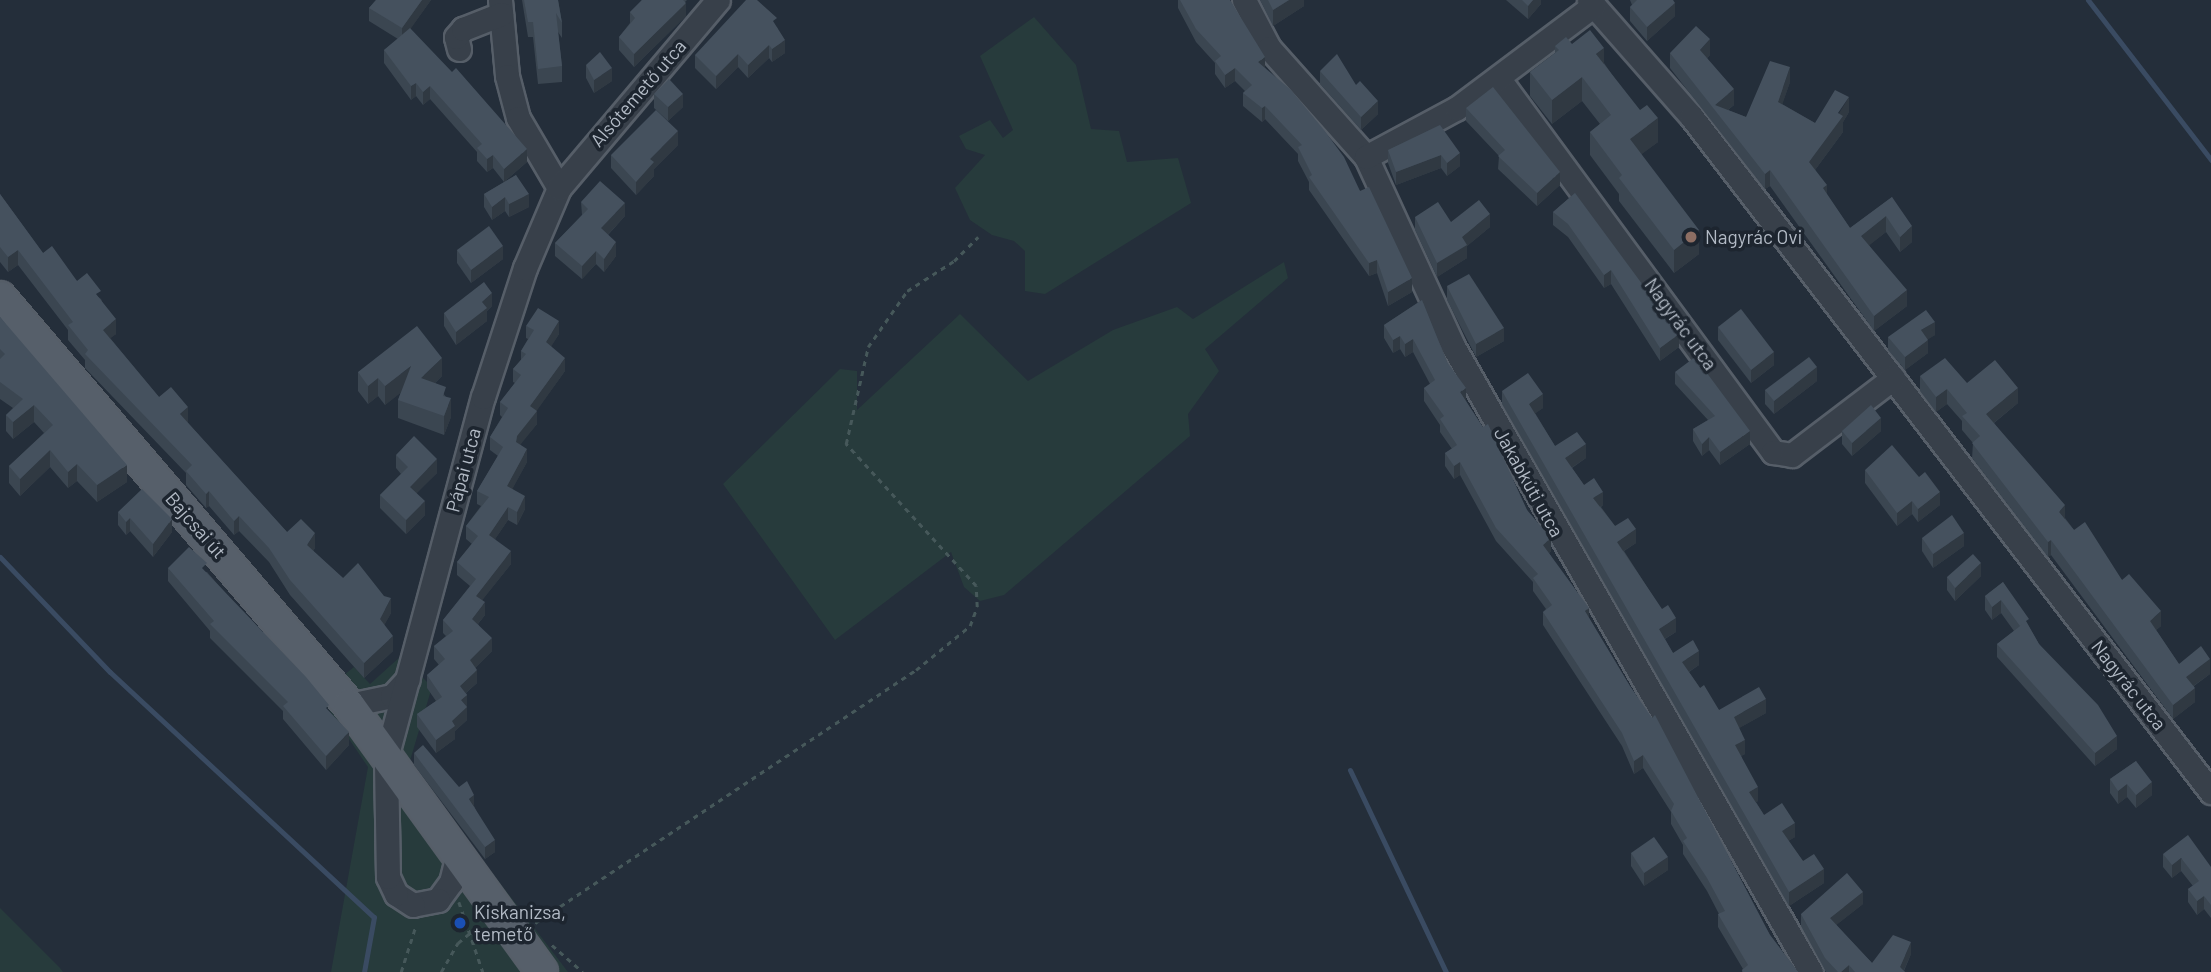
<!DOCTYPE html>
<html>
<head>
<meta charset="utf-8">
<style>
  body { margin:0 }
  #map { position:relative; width:2211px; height:972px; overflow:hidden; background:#242e3a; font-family:Barlow,sans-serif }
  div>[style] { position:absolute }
  .green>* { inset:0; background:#273b3c }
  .stream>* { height:5px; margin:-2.5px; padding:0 2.5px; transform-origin:2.5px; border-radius:2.5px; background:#3a4b62 }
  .path>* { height:2.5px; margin-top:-1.25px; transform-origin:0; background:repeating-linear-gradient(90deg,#46585a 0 5px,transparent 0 10px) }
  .roads { filter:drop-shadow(2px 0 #565e68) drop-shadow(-2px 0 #565e68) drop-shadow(0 2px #565e68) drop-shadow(0 -2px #565e68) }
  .minor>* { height:23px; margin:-11.5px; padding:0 11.5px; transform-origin:11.5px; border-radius:11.5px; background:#38404a }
  .major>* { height:30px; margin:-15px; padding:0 15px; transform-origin:15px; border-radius:15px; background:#565f6a }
  .wall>* { inset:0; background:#3b4651 }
  .shaded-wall>* { inset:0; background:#303942 }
  .building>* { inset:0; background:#45515e }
  .dots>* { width:19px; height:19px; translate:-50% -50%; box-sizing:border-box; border:4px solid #1d252f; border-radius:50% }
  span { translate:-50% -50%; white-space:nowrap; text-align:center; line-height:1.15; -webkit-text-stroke:7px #1d252f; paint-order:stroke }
  .street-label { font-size:19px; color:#b3bbc6 }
  .poi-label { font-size:19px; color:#b3bbc6 }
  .left { translate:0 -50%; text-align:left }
</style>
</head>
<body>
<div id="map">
  <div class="green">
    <i style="clip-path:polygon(1034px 17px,1076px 65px,1091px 129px,1119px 131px,1127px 162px,1178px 158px,1191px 203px,1045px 294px,1025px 291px,1025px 251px,1014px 241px,992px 235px,970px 220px,955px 188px,985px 155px,966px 149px,959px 136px,990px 120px,1003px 138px,1013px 130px,980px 56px)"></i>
    <i style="clip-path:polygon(1284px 262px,1288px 278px,1205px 349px,1219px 371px,1188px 414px,1190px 436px,1004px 595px,980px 601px,964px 587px,951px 552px,835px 640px,723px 484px,840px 369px,857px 371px,857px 410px,960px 314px,1028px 381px,1113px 330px,1177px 307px,1193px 319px)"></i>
    <i style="clip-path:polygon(401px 656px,432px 687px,409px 764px,568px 972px,331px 972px,368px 767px,319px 695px,354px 667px,370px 684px)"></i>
    <i style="clip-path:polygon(0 908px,60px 968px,63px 972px,0 972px)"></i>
  </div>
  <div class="stream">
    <i style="left:2088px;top:0;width:202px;rotate:52.4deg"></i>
    <i style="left:0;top:557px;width:159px;rotate:46.3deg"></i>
    <i style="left:110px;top:672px;width:360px;rotate:42.9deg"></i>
    <i style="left:374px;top:917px;width:56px;rotate:100.3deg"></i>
    <i style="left:1350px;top:770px;width:224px;rotate:64.6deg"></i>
  </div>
  <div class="path">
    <i style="left:459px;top:902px;width:74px;rotate:71.1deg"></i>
    <i style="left:535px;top:923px;width:457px;rotate:-33.6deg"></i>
    <i style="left:916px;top:670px;width:70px;rotate:-39.2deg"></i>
    <i style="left:970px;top:626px;width:20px;rotate:-70deg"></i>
    <i style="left:977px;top:607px;width:21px;rotate:-93deg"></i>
    <i style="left:976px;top:586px;width:193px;rotate:-132.5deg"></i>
    <i style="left:846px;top:444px;width:99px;rotate:-77.2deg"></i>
    <i style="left:868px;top:347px;width:68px;rotate:-55.1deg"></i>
    <i style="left:907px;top:291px;width:56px;rotate:-32.6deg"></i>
    <i style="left:954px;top:261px;width:34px;rotate:-45deg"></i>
    <i style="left:552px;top:945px;width:41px;rotate:41.1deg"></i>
    <i style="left:401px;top:972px;width:49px;rotate:-72.3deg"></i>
    <i style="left:441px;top:972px;width:34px;rotate:-60deg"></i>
    <i style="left:458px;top:943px;width:16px;rotate:-40deg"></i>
  </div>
  <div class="roads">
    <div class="minor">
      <i style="left:500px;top:0;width:76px;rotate:84.7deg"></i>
      <i style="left:507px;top:76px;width:43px;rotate:75.3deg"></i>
      <i style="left:518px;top:118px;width:81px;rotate:59.6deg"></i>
      <i style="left:1244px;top:0;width:54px;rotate:62.5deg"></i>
      <i style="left:1269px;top:48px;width:146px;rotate:48.3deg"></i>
      <i style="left:1366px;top:157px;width:210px;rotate:65.3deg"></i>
      <i style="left:1454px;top:348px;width:719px;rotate:60.23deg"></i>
      <i style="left:1589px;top:0;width:154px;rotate:48.7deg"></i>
      <i style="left:1691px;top:116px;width:853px;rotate:52.43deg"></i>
      <i style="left:459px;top:49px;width:12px;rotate:-104deg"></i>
      <i style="left:456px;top:37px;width:11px;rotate:-49deg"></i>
      <i style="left:463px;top:29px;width:41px;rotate:-21.5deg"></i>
      <i style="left:1499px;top:79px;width:463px;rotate:53.7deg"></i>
      <i style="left:1773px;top:452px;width:19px;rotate:9deg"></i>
      <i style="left:1792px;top:455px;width:127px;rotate:-37.3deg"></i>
      <i style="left:1366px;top:157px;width:103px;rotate:-28.3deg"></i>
      <i style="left:1457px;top:108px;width:171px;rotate:-36.9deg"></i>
      <i style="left:349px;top:705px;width:44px;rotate:-11.8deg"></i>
      <i style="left:392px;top:696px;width:23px;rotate:-47deg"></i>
      <i style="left:457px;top:858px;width:25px;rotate:104deg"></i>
      <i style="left:451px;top:882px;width:22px;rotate:126deg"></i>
      <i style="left:438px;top:900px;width:25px;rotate:169deg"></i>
      <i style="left:413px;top:905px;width:20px;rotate:-147deg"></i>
      <i style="left:396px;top:894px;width:19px;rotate:-115deg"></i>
      <i style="left:388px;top:877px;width:119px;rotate:-91deg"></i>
      <i style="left:386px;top:758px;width:374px;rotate:-75deg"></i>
      <i style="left:483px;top:397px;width:136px;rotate:-72deg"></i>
      <i style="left:525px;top:268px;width:87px;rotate:-67deg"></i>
      <i style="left:559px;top:188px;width:246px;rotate:-49.8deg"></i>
    </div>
    <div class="major">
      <i style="left:0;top:297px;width:537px;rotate:49.46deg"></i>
      <i style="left:349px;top:705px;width:329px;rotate:54.1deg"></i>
    </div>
  </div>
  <div class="wall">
    <i style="clip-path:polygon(376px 0,431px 0,410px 29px,527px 162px,504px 182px,493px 168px,487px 172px,477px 161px,477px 152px,430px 99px,423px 105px,416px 96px,411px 100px,384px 63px,384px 50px,398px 39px,369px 21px,369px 8px)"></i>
    <i style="clip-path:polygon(522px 0,558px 0,562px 23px,562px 38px,558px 32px,562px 66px,562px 82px,538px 84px,533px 37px,528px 37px)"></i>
    <i style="clip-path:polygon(642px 0,687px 0,685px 2px,686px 16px,634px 67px,619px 50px,619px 37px,630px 23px,630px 12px)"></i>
    <i style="clip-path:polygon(1178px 0,1230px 0,1265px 68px,1360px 191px,1412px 292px,1388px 306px,1377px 273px,1369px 276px,1309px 190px,1309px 182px,1298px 161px,1298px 154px,1265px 119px,1262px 122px,1243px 106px,1243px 93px,1245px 91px,1235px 81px,1225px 88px,1215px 74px,1215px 63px,1196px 42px,1178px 8px)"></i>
    <i style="clip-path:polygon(1260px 0,1304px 0,1304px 6px,1273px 26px)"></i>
    <i style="clip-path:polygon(1506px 0,1541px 0,1541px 4px,1528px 19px)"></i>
    <i style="clip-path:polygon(1630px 0,1673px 0,1675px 16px,1647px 41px,1630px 21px,1630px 7px,1632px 5px)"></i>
    <i style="clip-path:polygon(777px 27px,785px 53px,772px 62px,769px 58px,748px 78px,738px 67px,716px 89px,695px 68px,695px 55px)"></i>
    <i style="clip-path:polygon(1572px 44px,1604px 63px,1658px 142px,1641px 154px,1699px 254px,1674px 273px,1619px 201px,1619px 194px,1590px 155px,1590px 132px,1600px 124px,1582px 101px,1552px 124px,1530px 96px,1530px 72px,1555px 53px,1555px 46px)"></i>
    <i style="clip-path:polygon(1670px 53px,1710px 55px,1707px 58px,1734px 105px,1728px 110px,1746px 117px,1790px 82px,1782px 104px,1815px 123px,1849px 112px,1843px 122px,1843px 132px,1815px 170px,1827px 195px,1850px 228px,1892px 197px,1912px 242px,1900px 252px,1886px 232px,1869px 245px,1907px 306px,1874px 331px,1770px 186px,1765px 189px,1670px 68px)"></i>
    <i style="clip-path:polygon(586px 65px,612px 81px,594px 93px,586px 78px)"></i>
    <i style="clip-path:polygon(1320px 71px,1356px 85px,1378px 114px,1361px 130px,1320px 84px)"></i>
    <i style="clip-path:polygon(654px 94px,683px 107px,668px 121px,654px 108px)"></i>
    <i style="clip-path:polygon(1466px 108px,1560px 185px,1537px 206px,1498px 169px,1499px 156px,1466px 121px)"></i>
    <i style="clip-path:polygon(1440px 125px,1460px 166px,1447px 176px,1441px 168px,1396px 185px,1388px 163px,1388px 150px)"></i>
    <i style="clip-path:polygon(678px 145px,654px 169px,654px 176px,636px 195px,611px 168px,611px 155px)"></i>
    <i style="clip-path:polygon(516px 175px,529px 207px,509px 217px,505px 211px,492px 220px,484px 207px,484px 194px)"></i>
    <i style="clip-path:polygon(1575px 193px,1679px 347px,1660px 361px,1611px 284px,1604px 288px,1568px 237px,1553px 225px,1553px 212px)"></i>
    <i style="clip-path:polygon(0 194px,43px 253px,77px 281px,101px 299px,116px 334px,110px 338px,159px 397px,188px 422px,187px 422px,287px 532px,315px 548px,313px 551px,343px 578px,391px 613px,384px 625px,393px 651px,364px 678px,290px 595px,269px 562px,239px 531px,234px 535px,209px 506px,206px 508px,186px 485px,186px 473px,85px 368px,85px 360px,68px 340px,68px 330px,18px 265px,8px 272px,0 262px)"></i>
    <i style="clip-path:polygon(581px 202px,625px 216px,608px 235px,616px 256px,604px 272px,596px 264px,582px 279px,555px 256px,555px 243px,582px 215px)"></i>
    <i style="clip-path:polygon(1415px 217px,1451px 222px,1490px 227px,1467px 246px,1467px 258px,1437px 277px,1415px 230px)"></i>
    <i style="clip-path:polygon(457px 250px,503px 259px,471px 283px,457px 263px)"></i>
    <i style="clip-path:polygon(1447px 286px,1504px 341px,1476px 357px,1447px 300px)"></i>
    <i style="clip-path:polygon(1422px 300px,1447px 362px,1466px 401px,1527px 510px,1551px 551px,1549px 553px,1589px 618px,1770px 935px,1798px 972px,1742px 972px,1742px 970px,1743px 969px,1718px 927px,1718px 914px,1719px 914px,1707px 891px,1683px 854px,1683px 845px,1671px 824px,1671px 812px,1643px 768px,1634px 774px,1622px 746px,1543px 625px,1543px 612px,1546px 609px,1533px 591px,1533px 582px,1496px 541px,1460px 475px,1454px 479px,1445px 466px,1445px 453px,1452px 449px,1440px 432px,1440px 425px,1424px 401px,1424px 388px,1430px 384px,1413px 352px,1405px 357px,1400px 349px,1393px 353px,1384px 338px,1384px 325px)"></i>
    <i style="clip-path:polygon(492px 306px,487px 311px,487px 321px,456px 345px,444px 326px,444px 313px)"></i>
    <i style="clip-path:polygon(0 317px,127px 482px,97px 502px,77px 481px,68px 488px,50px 467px,20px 496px,9px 483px,9px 466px,44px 433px,34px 422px,13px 439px,6px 431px,6px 415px,13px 408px,0 399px)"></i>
    <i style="clip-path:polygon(526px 326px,559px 334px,551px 346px,565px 371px,536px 411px,537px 424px,520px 444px,527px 462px,512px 489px,525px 509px,517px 525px,508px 520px,495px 539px,511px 564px,482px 600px,485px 615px,478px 624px,492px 651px,475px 668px,477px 683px,466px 693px,467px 695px,467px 720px,455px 731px,455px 739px,436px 753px,417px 727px,417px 714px,436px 701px,427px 688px,427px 675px,439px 665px,434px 659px,434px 646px,446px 636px,443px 633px,443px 620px,470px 586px,457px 575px,457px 562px,472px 544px,466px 539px,466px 526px,481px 506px,477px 504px,477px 491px,498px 456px,490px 450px,490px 437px,502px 417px,500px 415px,500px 402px,515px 383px,513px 382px,513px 369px,521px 360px,521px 351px,528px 339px,526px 338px)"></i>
    <i style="clip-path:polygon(1718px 327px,1774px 365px,1751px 383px,1718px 340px)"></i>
    <i style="clip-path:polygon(1935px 335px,1927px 339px,1928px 353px,1905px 370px,1888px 350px,1888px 337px)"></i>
    <i style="clip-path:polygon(358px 372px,442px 376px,435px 383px,446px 397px,451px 417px,444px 435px,398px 418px,398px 400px,401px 392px,385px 405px,378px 396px,368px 404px,358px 391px)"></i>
    <i style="clip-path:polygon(1675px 372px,1750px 444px,1720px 465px,1709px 450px,1702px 456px,1693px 441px,1693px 429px,1708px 420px,1675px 384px)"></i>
    <i style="clip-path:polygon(1920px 376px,1967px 383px,2018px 403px,1994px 423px,2074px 530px,2122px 580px,2161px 626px,2156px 630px,2179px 664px,2210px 674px,2194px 686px,2195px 702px,2173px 719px,2051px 555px,2048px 557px,1972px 458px,1973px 443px,1962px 430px,1962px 421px,1947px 404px,1936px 412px,1920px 391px)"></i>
    <i style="clip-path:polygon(1817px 381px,1774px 414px,1765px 404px,1765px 390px)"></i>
    <i style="clip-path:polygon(1502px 391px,1543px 408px,1535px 413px,1555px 446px,1586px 458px,1572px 468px,1584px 485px,1603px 505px,1601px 507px,1615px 526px,1636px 543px,1624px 551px,1676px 632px,1665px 639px,1673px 653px,1699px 665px,1689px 672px,1700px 688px,1719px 710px,1766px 713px,1739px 728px,1745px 754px,1741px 756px,1758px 801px,1756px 802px,1764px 815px,1795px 837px,1788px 841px,1803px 861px,1824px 883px,1789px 906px,1502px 404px)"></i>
    <i style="clip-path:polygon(1842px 431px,1881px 431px,1852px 456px,1842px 444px)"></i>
    <i style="clip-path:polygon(396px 455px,437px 473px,416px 493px,425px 515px,406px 534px,380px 508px,380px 495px,401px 474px,396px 468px)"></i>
    <i style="clip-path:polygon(1865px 470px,1919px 477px,1940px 505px,1918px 522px,1912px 514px,1897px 526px,1865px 483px)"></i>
    <i style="clip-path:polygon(118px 512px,172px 532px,153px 557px,130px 531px,126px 535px,118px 525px)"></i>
    <i style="clip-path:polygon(1922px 538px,1964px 546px,1933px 568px,1922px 551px)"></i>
    <i style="clip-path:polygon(168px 568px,207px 572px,329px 712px,349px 745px,326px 770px,283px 719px,283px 711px,210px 638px,210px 631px,168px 581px)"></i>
    <i style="clip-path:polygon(1981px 576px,1955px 601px,1947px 590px,1947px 577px)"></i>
    <i style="clip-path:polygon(2003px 582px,2039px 644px,2117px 749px,2095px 766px,1997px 657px,1997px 644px,2014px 631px,2001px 613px,1992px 620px,1985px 610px,1985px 596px)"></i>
    <i style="clip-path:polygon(414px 753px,474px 806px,495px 852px,485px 859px,414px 765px)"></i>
    <i style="clip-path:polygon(2136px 761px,2152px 795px,2136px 808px,2127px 797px,2118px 804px,2110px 793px,2110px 779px)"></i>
    <i style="clip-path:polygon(1631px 853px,1668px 870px,1644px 886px,1631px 866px)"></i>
    <i style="clip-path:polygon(2163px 854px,2211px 867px,2211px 918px,2204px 909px,2197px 915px,2188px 902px,2188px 889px,2193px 886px,2181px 871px,2172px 878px,2163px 867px)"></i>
    <i style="clip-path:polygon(1863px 904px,1836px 925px,1872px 963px,1911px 954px,1904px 971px,1905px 972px,1826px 972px,1825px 970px,1801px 926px,1801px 914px)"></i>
  </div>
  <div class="shaded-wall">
    <i style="clip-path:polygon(422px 0,431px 0,402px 41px,402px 28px)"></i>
    <i style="clip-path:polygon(1289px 0,1304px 0,1304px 6px,1273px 26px,1273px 10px)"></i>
    <i style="clip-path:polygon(1533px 0,1541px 0,1541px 4px,1528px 19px,1528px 6px)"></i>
    <i style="clip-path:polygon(686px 3px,686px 16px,634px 67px,634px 54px)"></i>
    <i style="clip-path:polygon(1675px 3px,1675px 16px,1647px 41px,1647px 27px)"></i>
    <i style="clip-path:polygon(1710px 39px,1710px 55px,1700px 65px,1700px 50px)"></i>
    <i style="clip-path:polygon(785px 40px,785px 53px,772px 62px,772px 49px)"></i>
    <i style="clip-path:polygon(769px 45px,769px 58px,748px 78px,748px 65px)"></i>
    <i style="clip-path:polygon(1604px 48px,1604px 71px,1596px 54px)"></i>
    <i style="clip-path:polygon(738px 54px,738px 67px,716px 89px,716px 76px)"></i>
    <i style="clip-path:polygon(1265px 57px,1265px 71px,1258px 62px)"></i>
    <i style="clip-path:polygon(1790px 67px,1790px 82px,1778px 117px,1778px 102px)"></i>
    <i style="clip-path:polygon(612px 68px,612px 81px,594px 93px,594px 80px)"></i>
    <i style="clip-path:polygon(1235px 68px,1235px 81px,1225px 88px,1225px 75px)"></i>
    <i style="clip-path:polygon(1582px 77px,1582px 101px,1552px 124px,1552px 100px)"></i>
    <i style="clip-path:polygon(416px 83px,416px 96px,411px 100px,411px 86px)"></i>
    <i style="clip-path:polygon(430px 86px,430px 99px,423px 105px,423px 92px)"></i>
    <i style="clip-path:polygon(1734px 89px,1734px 105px,1720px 116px,1715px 105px)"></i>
    <i style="clip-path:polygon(683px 94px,683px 107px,668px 121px,668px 107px)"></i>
    <i style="clip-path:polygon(1849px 97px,1849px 112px,1843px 122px,1843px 132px,1809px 178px,1809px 162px)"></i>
    <i style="clip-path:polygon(1378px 101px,1378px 114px,1361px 130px,1361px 117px)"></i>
    <i style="clip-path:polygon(1265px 106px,1265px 119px,1262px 122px,1262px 108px)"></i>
    <i style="clip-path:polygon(1658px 118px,1658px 142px,1630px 163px,1630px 139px)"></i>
    <i style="clip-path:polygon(678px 131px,678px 145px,654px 169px,654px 176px,636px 195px,636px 182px,650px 159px)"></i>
    <i style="clip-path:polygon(527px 149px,527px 162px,504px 182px,504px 169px)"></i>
    <i style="clip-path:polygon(1460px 153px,1460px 166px,1447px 176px,1447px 163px)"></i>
    <i style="clip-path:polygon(493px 155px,493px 168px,487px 172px,487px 159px)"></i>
    <i style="clip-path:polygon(1441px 155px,1441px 168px,1396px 185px,1396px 172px)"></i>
    <i style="clip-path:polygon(1770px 170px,1770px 186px,1765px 189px,1765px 174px)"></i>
    <i style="clip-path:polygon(1560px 172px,1560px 185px,1537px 206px,1537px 193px)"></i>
    <i style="clip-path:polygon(1827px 185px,1827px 201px,1823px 188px)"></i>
    <i style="clip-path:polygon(529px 194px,529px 207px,509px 217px,509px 204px)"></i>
    <i style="clip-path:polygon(505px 197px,505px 211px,492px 220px,492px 207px)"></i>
    <i style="clip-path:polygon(625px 203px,625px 216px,601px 242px,601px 228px)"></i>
    <i style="clip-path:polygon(1490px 214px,1490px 227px,1467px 246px,1467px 258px,1437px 277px,1437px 263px,1462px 237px)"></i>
    <i style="clip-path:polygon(1886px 216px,1886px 232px,1861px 252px,1861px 236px)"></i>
    <i style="clip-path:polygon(1912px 226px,1912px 242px,1900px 252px,1900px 237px)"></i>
    <i style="clip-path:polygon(1699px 230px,1699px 254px,1674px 273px,1674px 250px)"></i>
    <i style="clip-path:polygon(616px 242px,616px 256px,604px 272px,604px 259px)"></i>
    <i style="clip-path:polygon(503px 246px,503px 259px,471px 283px,471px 270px)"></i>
    <i style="clip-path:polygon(18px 250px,18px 265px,8px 272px,8px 257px)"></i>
    <i style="clip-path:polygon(596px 251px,596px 264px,582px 279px,582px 266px)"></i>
    <i style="clip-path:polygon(1377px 260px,1377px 273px,1369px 276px,1369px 263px)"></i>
    <i style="clip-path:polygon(1611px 270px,1611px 284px,1604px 288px,1604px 275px)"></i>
    <i style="clip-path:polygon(1412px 278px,1412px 292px,1388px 306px,1388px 292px)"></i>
    <i style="clip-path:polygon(1907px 290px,1907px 306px,1874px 331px,1874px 316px)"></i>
    <i style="clip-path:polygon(492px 293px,492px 306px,487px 311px,487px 321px,456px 345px,456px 332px,482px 302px)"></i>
    <i style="clip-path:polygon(116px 319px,116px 334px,103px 344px,103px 330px)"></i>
    <i style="clip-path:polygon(559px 321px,559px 334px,546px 355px,546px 342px)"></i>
    <i style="clip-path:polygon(1935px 322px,1935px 335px,1921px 344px,1921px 330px)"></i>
    <i style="clip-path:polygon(1504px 328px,1504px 341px,1476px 357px,1476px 344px)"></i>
    <i style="clip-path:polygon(1679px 334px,1679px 347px,1660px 361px,1660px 348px)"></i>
    <i style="clip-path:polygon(1400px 336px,1400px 349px,1393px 353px,1393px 340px)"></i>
    <i style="clip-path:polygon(1413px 339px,1413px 352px,1405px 357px,1405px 344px)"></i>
    <i style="clip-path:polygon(1928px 340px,1928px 353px,1905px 370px,1905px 357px)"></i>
    <i style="clip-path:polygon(1774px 352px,1774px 365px,1751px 383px,1751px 370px)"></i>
    <i style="clip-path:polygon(442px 358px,442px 376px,421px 396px,421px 378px)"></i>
    <i style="clip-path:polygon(565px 358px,565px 371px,533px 416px,537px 411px,537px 424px,517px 449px,516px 442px,517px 436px,530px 406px)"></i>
    <i style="clip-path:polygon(411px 366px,411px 385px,385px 405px,385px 386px)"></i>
    <i style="clip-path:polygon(1817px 367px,1817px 381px,1774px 414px,1774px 401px)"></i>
    <i style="clip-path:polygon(378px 378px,378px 396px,368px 404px,368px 386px)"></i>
    <i style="clip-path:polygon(1466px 388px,1466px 401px,1460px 392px)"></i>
    <i style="clip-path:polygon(2018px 388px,2018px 403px,1986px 429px,1986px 414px)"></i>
    <i style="clip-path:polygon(1947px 389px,1947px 404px,1936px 412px,1936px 397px)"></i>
    <i style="clip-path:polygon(1543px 394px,1543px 408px,1529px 418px,1529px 404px)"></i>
    <i style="clip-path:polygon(451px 398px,451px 417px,444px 435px,444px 416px)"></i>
    <i style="clip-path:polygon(34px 405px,34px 422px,13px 439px,13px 422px)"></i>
    <i style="clip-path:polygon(188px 407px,188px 422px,180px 429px,180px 414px)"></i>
    <i style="clip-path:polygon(1881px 418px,1881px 431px,1852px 456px,1852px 443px)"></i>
    <i style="clip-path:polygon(1750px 431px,1750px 444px,1720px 465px,1720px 452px)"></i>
    <i style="clip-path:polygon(1709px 437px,1709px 450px,1702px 456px,1702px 444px)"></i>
    <i style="clip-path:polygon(1586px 444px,1586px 458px,1565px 472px,1565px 458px)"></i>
    <i style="clip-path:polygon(527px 449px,527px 462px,507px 499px,507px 486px)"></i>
    <i style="clip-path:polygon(50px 450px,50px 467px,20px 496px,20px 479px)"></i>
    <i style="clip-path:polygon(437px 459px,437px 473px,410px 500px,410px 487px)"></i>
    <i style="clip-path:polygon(1460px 462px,1460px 475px,1454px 479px,1454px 466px)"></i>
    <i style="clip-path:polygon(77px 464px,77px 481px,68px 488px,68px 472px)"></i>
    <i style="clip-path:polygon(127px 465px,127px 482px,97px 502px,97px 485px)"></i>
    <i style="clip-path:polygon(209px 491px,209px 506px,206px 508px,206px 494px)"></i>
    <i style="clip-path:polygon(1603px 492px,1603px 505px,1593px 511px,1593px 498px)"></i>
    <i style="clip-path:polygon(1940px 492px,1940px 505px,1918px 522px,1918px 509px)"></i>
    <i style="clip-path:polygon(525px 496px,525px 509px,517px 525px,517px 512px)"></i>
    <i style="clip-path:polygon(425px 501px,425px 515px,406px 534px,406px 520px)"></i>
    <i style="clip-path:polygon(1912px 501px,1912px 514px,1897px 526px,1897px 513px)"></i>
    <i style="clip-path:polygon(2065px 505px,2065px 520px,2059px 512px)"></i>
    <i style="clip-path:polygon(508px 507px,508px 520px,489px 548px,489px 535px)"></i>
    <i style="clip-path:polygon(239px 516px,239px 531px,234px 535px,234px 521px)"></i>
    <i style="clip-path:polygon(130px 518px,130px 531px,126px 535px,126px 522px)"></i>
    <i style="clip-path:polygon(172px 519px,172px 532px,153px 557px,153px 544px)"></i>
    <i style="clip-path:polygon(1636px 529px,1636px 543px,1617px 555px,1617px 542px)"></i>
    <i style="clip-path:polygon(315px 533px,315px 548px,307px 559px,307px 545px)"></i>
    <i style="clip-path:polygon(1964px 533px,1964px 546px,1933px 568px,1933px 554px)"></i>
    <i style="clip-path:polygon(1551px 538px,1551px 551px,1543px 558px,1543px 545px)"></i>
    <i style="clip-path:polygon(2051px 540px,2051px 555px,2048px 557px,2048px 542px)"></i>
    <i style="clip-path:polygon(511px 551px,511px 564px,476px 608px,476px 596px)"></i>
    <i style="clip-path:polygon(1981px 563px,1981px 576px,1955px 601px,1955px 588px)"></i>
    <i style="clip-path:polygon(391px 598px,391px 613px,380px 633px,380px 619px)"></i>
    <i style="clip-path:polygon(2001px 600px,2001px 613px,1992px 620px,1992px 607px)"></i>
    <i style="clip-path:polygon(485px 602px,485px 615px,472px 631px,472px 619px)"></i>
    <i style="clip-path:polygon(1589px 608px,1589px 621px,1585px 611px)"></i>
    <i style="clip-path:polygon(2161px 611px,2161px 626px,2150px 635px,2150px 621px)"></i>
    <i style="clip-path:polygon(1676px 618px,1676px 632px,1659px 642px,1659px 629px)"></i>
    <i style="clip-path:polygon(393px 636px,393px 651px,364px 678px,364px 663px)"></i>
    <i style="clip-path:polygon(492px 638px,492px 651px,470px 673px,470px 660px)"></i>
    <i style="clip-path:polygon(1699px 651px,1699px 665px,1682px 676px,1682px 662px)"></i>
    <i style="clip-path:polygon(2210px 659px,2210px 674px,2186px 691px,2186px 677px)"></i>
    <i style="clip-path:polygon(477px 670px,477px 683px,460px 698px,460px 686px)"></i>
    <i style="clip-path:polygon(2195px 688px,2195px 702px,2173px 719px,2173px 705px)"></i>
    <i style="clip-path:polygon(467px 695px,467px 720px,455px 731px,455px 739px,436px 753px,436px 740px,452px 721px,461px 700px)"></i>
    <i style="clip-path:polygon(1766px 699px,1766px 713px,1734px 731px,1734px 717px)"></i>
    <i style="clip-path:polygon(349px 732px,349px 745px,326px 770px,326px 756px)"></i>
    <i style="clip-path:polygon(2117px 736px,2117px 749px,2095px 766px,2095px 753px)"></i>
    <i style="clip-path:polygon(1745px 740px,1745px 754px,1735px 759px,1735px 745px)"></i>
    <i style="clip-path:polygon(1643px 755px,1643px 768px,1634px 774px,1634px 761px)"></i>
    <i style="clip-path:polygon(2152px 782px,2152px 795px,2136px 808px,2136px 795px)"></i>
    <i style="clip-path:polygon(2127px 784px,2127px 797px,2118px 804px,2118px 791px)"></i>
    <i style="clip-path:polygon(1758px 787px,1758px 801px,1749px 806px,1749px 792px)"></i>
    <i style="clip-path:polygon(474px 795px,474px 807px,469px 799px)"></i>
    <i style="clip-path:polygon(1795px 823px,1795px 837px,1782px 845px,1782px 831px)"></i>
    <i style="clip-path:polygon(495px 840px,495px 852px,485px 859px,485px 847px)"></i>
    <i style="clip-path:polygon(1668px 857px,1668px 870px,1644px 886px,1644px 873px)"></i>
    <i style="clip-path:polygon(2181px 858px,2181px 871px,2172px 878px,2172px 865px)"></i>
    <i style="clip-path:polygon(1824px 869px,1824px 883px,1789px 906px,1789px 892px)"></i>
    <i style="clip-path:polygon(1863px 892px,1863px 904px,1830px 930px,1830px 918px)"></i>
    <i style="clip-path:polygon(2204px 896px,2204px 909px,2197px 915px,2197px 901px)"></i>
    <i style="clip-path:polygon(1911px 942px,1911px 954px,1903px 972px,1900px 967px)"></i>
    <i style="clip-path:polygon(1849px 965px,1849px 972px,1841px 972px)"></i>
  </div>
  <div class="building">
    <i style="clip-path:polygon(376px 0,422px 0,402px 28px,369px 8px)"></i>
    <i style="clip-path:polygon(524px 0,558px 0,562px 23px,556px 13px,562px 66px,538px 69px,533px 22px,528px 22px)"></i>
    <i style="clip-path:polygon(642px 0,683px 0,686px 3px,634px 54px,619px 37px,635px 18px,630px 12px)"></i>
    <i style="clip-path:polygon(746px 0,757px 0,777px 18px,773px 21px,785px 40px,772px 49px,769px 45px,748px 65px,738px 54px,716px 76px,695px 55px)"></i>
    <i style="clip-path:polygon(1180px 0,1230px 0,1265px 57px,1258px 62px,1291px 90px,1324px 130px,1344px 157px,1360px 191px,1369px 187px,1412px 278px,1388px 292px,1377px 260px,1369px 263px,1309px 177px,1312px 175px,1298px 147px,1302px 145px,1265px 106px,1262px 108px,1243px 93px,1252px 85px,1235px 68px,1225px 75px,1215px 61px,1221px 56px,1196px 29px)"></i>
    <i style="clip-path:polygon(1268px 0,1289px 0,1273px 10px)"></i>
    <i style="clip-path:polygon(1522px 0,1533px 0,1528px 6px)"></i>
    <i style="clip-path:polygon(1637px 0,1673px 0,1675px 3px,1647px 27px,1630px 7px)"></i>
    <i style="clip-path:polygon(1696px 26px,1710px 39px,1700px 50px,1734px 89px,1715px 105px,1746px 117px,1770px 61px,1790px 67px,1778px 102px,1815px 123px,1835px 90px,1849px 97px,1838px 113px,1843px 116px,1809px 162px,1827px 185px,1823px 188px,1850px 228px,1892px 197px,1912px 226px,1900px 237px,1886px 216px,1861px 236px,1907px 290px,1874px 316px,1770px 170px,1765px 174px,1670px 53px)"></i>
    <i style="clip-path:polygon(410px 28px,452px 72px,456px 68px,527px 149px,504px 169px,493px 155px,487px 159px,477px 148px,482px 144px,430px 86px,423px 92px,416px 83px,411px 86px,384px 50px)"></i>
    <i style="clip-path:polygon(1590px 30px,1604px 48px,1596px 54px,1640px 110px,1647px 105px,1658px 118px,1630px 139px,1699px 230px,1674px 250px,1619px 178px,1622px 175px,1590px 132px,1611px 115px,1582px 77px,1552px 100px,1530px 72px,1559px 50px,1555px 46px,1566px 37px,1572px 44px)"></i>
    <i style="clip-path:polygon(600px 52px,612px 68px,594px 80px,586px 65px)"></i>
    <i style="clip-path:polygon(1337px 54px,1356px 85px,1360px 81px,1378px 101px,1361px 117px,1320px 71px)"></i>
    <i style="clip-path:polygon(669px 79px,683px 94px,668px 107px,654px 94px)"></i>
    <i style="clip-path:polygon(1493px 87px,1560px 172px,1537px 193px,1498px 156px,1505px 150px,1466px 108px)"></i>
    <i style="clip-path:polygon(656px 110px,678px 131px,650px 159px,654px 162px,636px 182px,611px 155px)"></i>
    <i style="clip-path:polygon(1440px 125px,1460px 153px,1447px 163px,1441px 155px,1396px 172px,1388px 150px)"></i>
    <i style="clip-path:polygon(516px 175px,529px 194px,509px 204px,505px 197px,492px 207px,484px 194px)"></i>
    <i style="clip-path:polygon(600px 181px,625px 203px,601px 228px,616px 242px,604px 259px,596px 251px,582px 266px,555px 243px,588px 209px,581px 202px)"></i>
    <i style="clip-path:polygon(1575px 193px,1679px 334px,1660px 348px,1611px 270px,1604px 275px,1568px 224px,1553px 212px)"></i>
    <i style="clip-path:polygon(0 194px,43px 253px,52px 246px,77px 281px,87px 273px,101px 291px,96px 294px,116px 319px,103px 330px,159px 397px,171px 387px,188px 407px,180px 414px,287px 532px,301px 519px,315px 533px,307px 545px,343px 578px,358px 563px,384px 596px,391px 598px,380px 619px,393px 636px,364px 663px,290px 580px,269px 548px,239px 516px,234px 521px,209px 491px,206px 494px,186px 471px,192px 465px,85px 354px,88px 350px,68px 325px,73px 322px,18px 250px,8px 257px,0 247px)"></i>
    <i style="clip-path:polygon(1479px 200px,1490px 214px,1462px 237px,1467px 245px,1437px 263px,1415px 217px,1438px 202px,1451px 222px)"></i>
    <i style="clip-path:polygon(489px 226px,503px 246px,471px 270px,457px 250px)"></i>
    <i style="clip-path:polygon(1469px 274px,1504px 328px,1476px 344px,1447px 286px)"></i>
    <i style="clip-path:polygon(484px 282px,492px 293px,482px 302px,487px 308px,456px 332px,444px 313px)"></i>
    <i style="clip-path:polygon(1422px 300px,1447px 362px,1466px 388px,1460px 392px,1483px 427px,1488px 424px,1527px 510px,1551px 538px,1543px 545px,1589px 608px,1585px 611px,1630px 686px,1652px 718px,1655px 715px,1770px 935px,1798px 972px,1743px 972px,1742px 970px,1748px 965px,1718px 914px,1725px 911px,1707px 878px,1683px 841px,1687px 838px,1671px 811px,1674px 804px,1643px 755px,1634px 761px,1622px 733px,1543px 612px,1552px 605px,1533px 578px,1538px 574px,1496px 528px,1460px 462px,1454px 466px,1445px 453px,1457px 445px,1440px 419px,1444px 416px,1424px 388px,1435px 380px,1413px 339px,1405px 344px,1400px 336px,1393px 340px,1384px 325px)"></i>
    <i style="clip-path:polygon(538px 308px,559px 321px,546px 342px,565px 358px,530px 406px,537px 411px,517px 436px,516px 442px,527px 449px,507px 486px,525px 496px,517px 512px,508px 507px,489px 535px,511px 551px,476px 596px,485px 602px,472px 619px,492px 638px,470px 660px,477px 670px,460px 686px,467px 695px,461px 700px,467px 707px,452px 721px,455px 726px,436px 740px,417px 714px,442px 697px,427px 675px,445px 659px,434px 646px,453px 631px,443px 620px,476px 579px,457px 562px,478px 536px,466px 526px,489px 497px,477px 491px,503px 447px,490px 437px,508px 408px,500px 402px,521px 375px,513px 369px,526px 354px,521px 351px,534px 330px,526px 326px)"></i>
    <i style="clip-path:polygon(1741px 309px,1774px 352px,1751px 370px,1718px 327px)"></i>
    <i style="clip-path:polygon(1926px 310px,1935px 322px,1921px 330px,1928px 340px,1905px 357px,1888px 337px)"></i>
    <i style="clip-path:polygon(0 317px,127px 465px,97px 485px,77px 464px,68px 472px,50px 450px,20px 479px,9px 466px,53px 425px,34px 405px,13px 422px,6px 415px,23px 399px,0 382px,0 359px,5px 354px,0 349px)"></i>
    <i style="clip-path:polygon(417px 326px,442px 358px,421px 378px,446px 387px,443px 396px,451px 398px,444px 416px,398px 400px,411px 366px,385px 386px,378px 378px,368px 386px,358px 372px)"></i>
    <i style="clip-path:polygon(1695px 357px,1750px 431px,1720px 452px,1709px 437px,1702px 444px,1693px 429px,1715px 416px,1675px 372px)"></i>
    <i style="clip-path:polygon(1809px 357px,1817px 367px,1774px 401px,1765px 390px)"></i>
    <i style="clip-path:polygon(1945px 358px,1967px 383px,1995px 360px,2018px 388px,1986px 414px,2065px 505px,2059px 512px,2074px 530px,2085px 522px,2122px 580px,2129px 574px,2161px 611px,2150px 621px,2179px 664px,2201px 646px,2210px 659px,2186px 677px,2195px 688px,2173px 705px,2051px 540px,2048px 542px,1972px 443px,1980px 436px,1962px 416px,1967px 413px,1947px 389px,1936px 397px,1920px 376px)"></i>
    <i style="clip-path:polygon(1528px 373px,1543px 394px,1529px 404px,1555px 446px,1577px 432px,1586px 444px,1565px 458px,1584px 485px,1594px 478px,1603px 492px,1593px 498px,1615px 526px,1628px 518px,1636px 529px,1617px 542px,1662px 609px,1668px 605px,1676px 618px,1659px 629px,1673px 653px,1693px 640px,1699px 651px,1682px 662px,1700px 688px,1704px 685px,1719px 710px,1759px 687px,1766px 699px,1734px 717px,1745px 740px,1735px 745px,1758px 787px,1749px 792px,1764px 815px,1782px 803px,1795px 823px,1782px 831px,1803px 861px,1814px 854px,1824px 869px,1789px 892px,1502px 391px)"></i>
    <i style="clip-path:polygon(1871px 405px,1881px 418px,1852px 443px,1842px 431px)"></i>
    <i style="clip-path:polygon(414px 436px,437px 459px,410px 487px,425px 501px,406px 520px,380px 495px,408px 467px,396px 455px)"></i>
    <i style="clip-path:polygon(1892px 445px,1919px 477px,1925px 472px,1940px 492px,1918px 509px,1912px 501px,1897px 513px,1865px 470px)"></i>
    <i style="clip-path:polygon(142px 489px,172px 519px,153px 544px,130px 518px,126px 522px,118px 512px)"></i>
    <i style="clip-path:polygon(1952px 515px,1964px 533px,1933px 554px,1922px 538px)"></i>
    <i style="clip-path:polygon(189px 547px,207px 563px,202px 568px,306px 677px,329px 705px,326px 708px,349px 732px,326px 756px,283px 706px,288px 702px,210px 624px,214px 621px,168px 568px)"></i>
    <i style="clip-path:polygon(1973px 554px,1981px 563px,1955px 588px,1947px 577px)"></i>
    <i style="clip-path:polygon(2003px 582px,2029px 619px,2026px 621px,2039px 644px,2098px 705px,2117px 736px,2095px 753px,1997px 644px,2024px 623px,2020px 626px,2001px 600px,1992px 607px,1985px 596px)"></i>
    <i style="clip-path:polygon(423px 745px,459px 787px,467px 781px,474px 795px,469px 799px,495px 840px,485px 847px,414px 753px)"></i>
    <i style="clip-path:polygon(2136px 761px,2152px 782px,2136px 795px,2127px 784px,2118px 791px,2110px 779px)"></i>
    <i style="clip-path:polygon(2188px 835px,2211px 867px,2211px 905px,2204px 896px,2197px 901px,2188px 889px,2199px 881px,2181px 858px,2172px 865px,2163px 854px)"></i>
    <i style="clip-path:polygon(1654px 837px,1668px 857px,1644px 873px,1631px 853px)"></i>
    <i style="clip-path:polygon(1847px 873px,1863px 892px,1830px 918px,1872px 963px,1893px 935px,1911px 942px,1900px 967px,1905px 972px,1855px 972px,1849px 965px,1841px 972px,1838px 972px,1825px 958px,1801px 914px)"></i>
  </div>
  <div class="dots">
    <i style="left:1691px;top:237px;background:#8d6e63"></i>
    <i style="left:460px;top:923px;background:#1a4fb4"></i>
  </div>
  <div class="street-label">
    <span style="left:638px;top:93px;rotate:-49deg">Alsótemető utca</span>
    <span style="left:1681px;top:324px;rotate:54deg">Nagyrác utca</span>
    <span style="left:463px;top:470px;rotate:-75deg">Pápai utca</span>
    <span style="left:1529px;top:482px;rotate:61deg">Jakabkúti utca</span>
    <span style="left:196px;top:525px;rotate:49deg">Bajcsai út</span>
    <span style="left:2129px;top:685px;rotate:52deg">Nagyrác utca</span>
  </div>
  <div class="poi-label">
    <span class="left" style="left:1705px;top:237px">Nagyrác Ovi</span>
    <span class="left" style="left:474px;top:923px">Kiskanizsa,<br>temető</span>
  </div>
</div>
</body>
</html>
